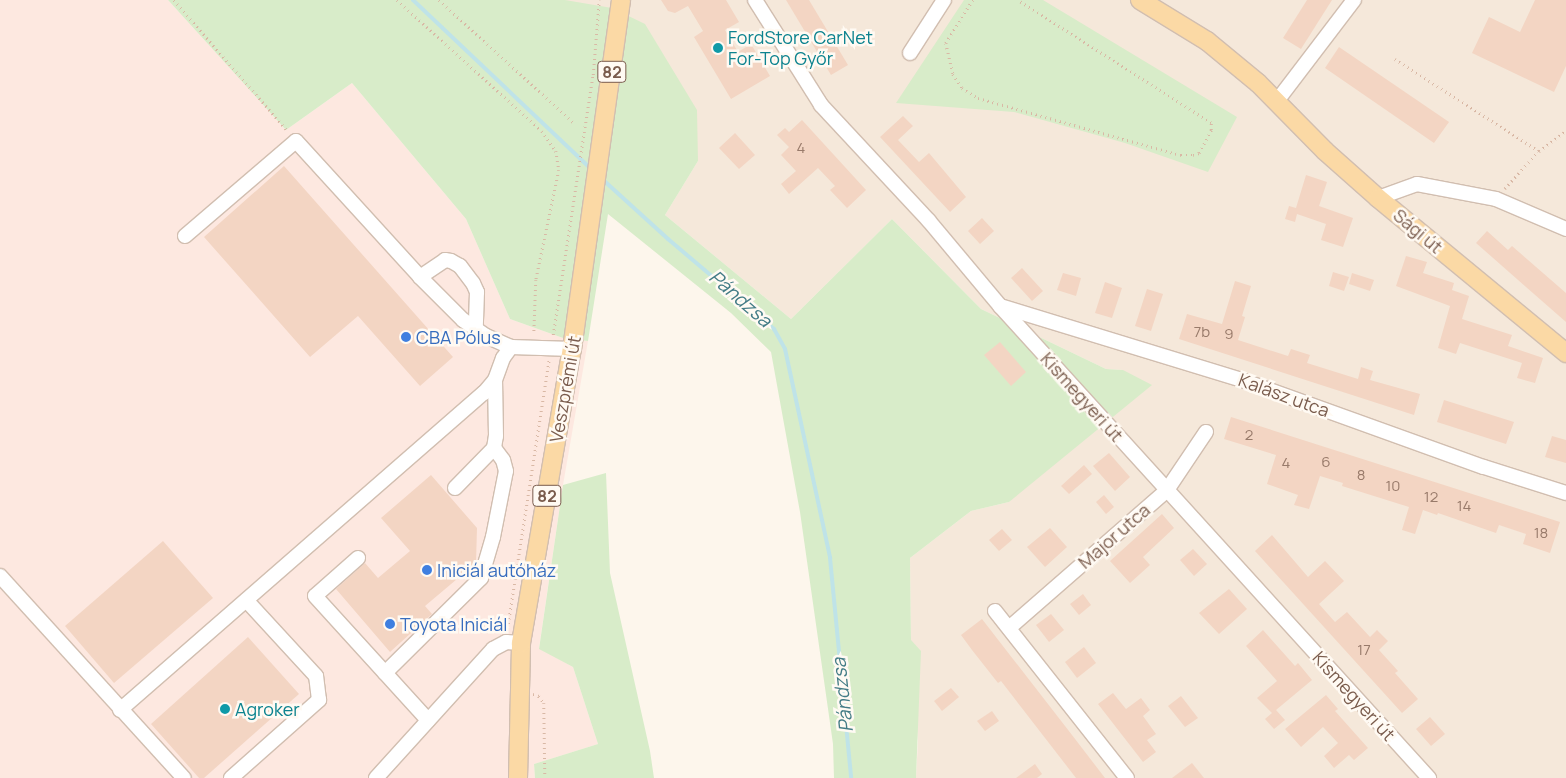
<!DOCTYPE html>
<html>
<head>
<meta charset="utf-8">
<style>
  body { margin:0 }
  #map { position:relative; width:1566px; height:778px; overflow:hidden; background:#fdf6ec; font-family:Manrope,sans-serif }
  div>[style] { position:absolute }
  .residential>* { inset:0; background:#f5e8da }
  .commercial>* { inset:0; background:#fde8e0 }
  .green>* { inset:0; background:#d8ecc9 }
  .stream>* { height:4px; margin:-2px; padding:0 2px; transform-origin:2px; border-radius:2px; background:#bfe3e8 }
  .building>* { inset:0; background:#f3d5c3 }
  .path>* { height:2.5px; margin-top:-1.25px; transform-origin:0; background:repeating-linear-gradient(90deg,#d9b8a5 0 1px,transparent 0 5px) }
  .roads { filter:drop-shadow(1px 0 #d1beb0) drop-shadow(-1px 0 #d1beb0) drop-shadow(0 1px #d1beb0) drop-shadow(0 -1px #d1beb0) }
  .minor>* { height:14px; margin:-7px; padding:0 7px; transform-origin:7px; border-radius:7px; background:#fff }
  .major>* { height:18px; margin:-9px; padding:0 9px; transform-origin:9px; border-radius:9px; background:#fbd9a5 }
  .dots>* { width:14px; height:14px; translate:-50% -50%; box-sizing:border-box; border:2px solid #fffaf3; border-radius:50% }
  span { translate:-50% -50%; white-space:nowrap; text-align:center; line-height:1.15; -webkit-text-stroke:5px #fffaf3; paint-order:stroke }
  .number-label { font-size:15px; color:#987a6a }
  .number-label span { -webkit-text-stroke-width:0 }
  .shield-label span { padding:1px 4px; background:#fffaf3; border:1px solid; border-radius:4px; -webkit-text-stroke-width:0 }
  .shield-label { font-size:16px; color:#7a5c4d; font-weight:700 }
  .culture-label { font-size:18px; color:#0d838f }
  .left { translate:0 -50%; text-align:left }
  .street-label { font-size:18px; color:#7a5c4d }
  .shop-label { font-size:18px; color:#366cbe }
  .water-label { font-size:19px; color:#437c86; font-style:italic }
</style>
</head>
<body>
<div id="map">
  <div class="residential">
    <i style="clip-path:polygon(565px 0,1566px 0,1566px 778px,916px 778px,918px 741px,911px 640px,910px 558px,971px 511px,1009px 502px,1123px 370px,1106px 369px,981px 309px,892px 219px,791px 319px,665px 215px,698px 161px)"></i>
  </div>
  <div class="commercial">
    <i style="clip-path:polygon(0 0,168px 0,286px 130px,352px 83px,466px 219px,510px 319px,563px 338px,588px 341px,563px 485px,539px 648px,573px 667px,598px 744px,534px 764px,535px 778px,0 778px)"></i>
  </div>
  <div class="green">
    <i style="clip-path:polygon(168px 0,565px 0,612px 8px,645px 24px,697px 110px,698px 161px,665px 215px,791px 319px,892px 219px,981px 309px,1106px 369px,1123px 370px,1152px 385px,1009px 502px,971px 511px,910px 558px,911px 640px,921px 651px,916px 778px,834px 778px,833px 744px,800px 512px,771px 352px,731px 313px,608px 214px,588px 341px,563px 338px,510px 319px,466px 219px,352px 83px,286px 130px)"></i>
    <i style="clip-path:polygon(964px 0,1043px 0,1237px 117px,1208px 172px,1125px 143px,1014px 112px,896px 103px)"></i>
    <i style="clip-path:polygon(606px 473px,610px 573px,650px 751px,654px 778px,535px 778px,534px 764px,598px 744px,573px 667px,539px 649px,563px 485px)"></i>
  </div>
  <div class="stream">
    <i style="left:413px;top:0;width:247px;rotate:43.5deg"></i>
    <i style="left:601px;top:178px;width:91px;rotate:42.3deg"></i>
    <i style="left:668px;top:239px;width:139px;rotate:40.3deg"></i>
    <i style="left:774px;top:329px;width:23px;rotate:61deg"></i>
    <i style="left:785px;top:349px;width:214px;rotate:77.8deg"></i>
    <i style="left:830px;top:558px;width:221px;rotate:84.5deg"></i>
  </div>
  <div class="building">
    <i style="clip-path:polygon(661px 0,726px 0,739px 22px,725px 30px,738px 52px,751px 44px,770px 76px,731px 99px,694px 37px,703px 31px,688px 6px,675px 13px,668px 11px)"></i>
    <i style="clip-path:polygon(786px 0,809px 0,848px 65px,831px 75px)"></i>
    <i style="clip-path:polygon(1307px 0,1332px 0,1301px 49px,1283px 38px)"></i>
    <i style="clip-path:polygon(1535px 0,1566px 0,1566px 66px,1554px 92px,1472px 53px,1489px 17px,1520px 32px)"></i>
    <i style="clip-path:polygon(1339px 47px,1449px 122px,1434px 143px,1325px 68px)"></i>
    <i style="clip-path:polygon(903px 116px,913px 126px,898px 140px,919px 162px,929px 153px,966px 197px,950px 212px,880px 137px)"></i>
    <i style="clip-path:polygon(802px 120px,866px 190px,847px 208px,830px 190px,835px 186px,818px 168px,789px 194px,781px 184px,796px 171px,781px 155px,789px 147px,777px 135px,785px 128px,789px 132px)"></i>
    <i style="clip-path:polygon(735px 133px,755px 155px,739px 169px,719px 148px)"></i>
    <i style="clip-path:polygon(284px 166px,453px 357px,420px 386px,358px 316px,310px 357px,204px 237px)"></i>
    <i style="clip-path:polygon(1306px 175px,1327px 182px,1319px 206px,1353px 218px,1343px 247px,1321px 240px,1326px 224px,1297px 214px,1295px 222px,1285px 219px,1289px 206px,1296px 208px)"></i>
    <i style="clip-path:polygon(982px 218px,994px 231px,980px 244px,968px 231px)"></i>
    <i style="clip-path:polygon(1487px 231px,1508px 250px,1512px 246px,1566px 293px,1566px 322px,1476px 243px)"></i>
    <i style="clip-path:polygon(1406px 256px,1427px 262px,1423px 273px,1454px 283px,1452px 290px,1469px 296px,1462px 319px,1512px 335px,1508px 346px,1543px 358px,1535px 383px,1517px 378px,1522px 363px,1460px 343px,1456px 354px,1438px 348px,1450px 306px,1396px 286px)"></i>
    <i style="clip-path:polygon(1022px 268px,1043px 291px,1032px 301px,1011px 278px)"></i>
    <i style="clip-path:polygon(1333px 272px,1349px 277px,1344px 291px,1329px 286px)"></i>
    <i style="clip-path:polygon(1063px 273px,1081px 278px,1076px 296px,1057px 290px)"></i>
    <i style="clip-path:polygon(1352px 273px,1374px 280px,1370px 291px,1349px 284px)"></i>
    <i style="clip-path:polygon(1235px 281px,1251px 286px,1242px 316px,1245px 317px,1238px 340px,1288px 356px,1291px 349px,1310px 355px,1307px 363px,1358px 379px,1361px 367px,1373px 371px,1370px 380px,1420px 394px,1414px 415px,1179px 339px,1187px 314px,1222px 324px)"></i>
    <i style="clip-path:polygon(1105px 282px,1122px 288px,1112px 318px,1095px 313px)"></i>
    <i style="clip-path:polygon(1147px 289px,1163px 294px,1151px 331px,1135px 326px)"></i>
    <i style="clip-path:polygon(1000px 342px,1026px 372px,1011px 386px,984px 355px)"></i>
    <i style="clip-path:polygon(1444px 400px,1514px 422px,1506px 444px,1437px 422px)"></i>
    <i style="clip-path:polygon(1231px 417px,1560px 522px,1550px 553px,1523px 544px,1526px 534px,1499px 525px,1496px 533px,1438px 513px,1437px 515px,1423px 510px,1415px 534px,1402px 530px,1409px 507px,1342px 486px,1343px 483px,1320px 476px,1309px 509px,1294px 505px,1298px 495px,1267px 484px,1276px 455px,1224px 439px)"></i>
    <i style="clip-path:polygon(1552px 436px,1566px 440px,1566px 463px,1545px 457px)"></i>
    <i style="clip-path:polygon(1109px 453px,1130px 477px,1115px 491px,1093px 466px)"></i>
    <i style="clip-path:polygon(1084px 465px,1092px 474px,1069px 494px,1061px 486px)"></i>
    <i style="clip-path:polygon(431px 475px,477px 528px,476px 563px,425px 606px,432px 614px,390px 652px,336px 589px,365px 563px,378px 578px,410px 551px,381px 518px)"></i>
    <i style="clip-path:polygon(1104px 495px,1114px 507px,1106px 514px,1096px 502px)"></i>
    <i style="clip-path:polygon(1162px 514px,1174px 528px,1143px 557px,1150px 565px,1130px 583px,1110px 561px)"></i>
    <i style="clip-path:polygon(1050px 528px,1067px 547px,1045px 567px,1027px 547px)"></i>
    <i style="clip-path:polygon(1002px 529px,1012px 540px,999px 551px,989px 540px)"></i>
    <i style="clip-path:polygon(1272px 535px,1308px 577px,1325px 561px,1344px 581px,1319px 604px,1335px 622px,1347px 612px,1370px 637px,1377px 630px,1388px 641px,1379px 650px,1398px 671px,1395px 673px,1418px 699px,1402px 713px,1255px 551px)"></i>
    <i style="clip-path:polygon(163px 541px,213px 598px,114px 683px,65px 626px)"></i>
    <i style="clip-path:polygon(1193px 549px,1207px 564px,1194px 576px,1180px 560px)"></i>
    <i style="clip-path:polygon(1229px 589px,1247px 609px,1219px 634px,1199px 613px)"></i>
    <i style="clip-path:polygon(1083px 594px,1091px 605px,1079px 615px,1070px 604px)"></i>
    <i style="clip-path:polygon(1051px 614px,1064px 630px,1049px 642px,1036px 625px)"></i>
    <i style="clip-path:polygon(982px 619px,1072px 735px,1105px 778px,1076px 778px,1001px 681px,998px 683px,972px 650px,961px 635px)"></i>
    <i style="clip-path:polygon(1263px 630px,1295px 666px,1298px 663px,1312px 680px,1276px 710px,1285px 720px,1274px 729px,1265px 719px,1272px 713px,1257px 698px,1277px 681px,1246px 646px)"></i>
    <i style="clip-path:polygon(248px 637px,299px 694px,204px 778px,199px 778px,151px 724px)"></i>
    <i style="clip-path:polygon(1084px 647px,1096px 663px,1077px 678px,1065px 662px)"></i>
    <i style="clip-path:polygon(951px 688px,959px 697px,942px 711px,934px 701px)"></i>
    <i style="clip-path:polygon(1113px 693px,1126px 709px,1141px 698px,1150px 710px,1143px 716px,1156px 734px,1147px 740px,1156px 752px,1143px 762px,1098px 704px)"></i>
    <i style="clip-path:polygon(1326px 695px,1338px 709px,1335px 711px,1368px 748px,1354px 760px,1349px 755px,1334px 768px,1324px 756px,1338px 743px,1323px 727px,1301px 747px,1285px 729px)"></i>
    <i style="clip-path:polygon(1181px 696px,1198px 718px,1185px 727px,1168px 706px)"></i>
    <i style="clip-path:polygon(992px 711px,999px 721px,985px 731px,977px 721px)"></i>
    <i style="clip-path:polygon(1430px 717px,1445px 734px,1431px 746px,1416px 729px)"></i>
    <i style="clip-path:polygon(1192px 763px,1204px 778px,1172px 778px)"></i>
    <i style="clip-path:polygon(1035px 764px,1042px 774px,1037px 778px,1016px 778px)"></i>
  </div>
  <div class="path">
    <i style="left:174px;top:0;width:174px;rotate:49deg"></i>
    <i style="left:397px;top:0;width:195px;rotate:42.1deg"></i>
    <i style="left:542px;top:131px;width:24px;rotate:55deg"></i>
    <i style="left:556px;top:151px;width:19px;rotate:81deg"></i>
    <i style="left:559px;top:170px;width:112px;rotate:101.8deg"></i>
    <i style="left:536px;top:280px;width:54px;rotate:92.1deg"></i>
    <i style="left:439px;top:0;width:183px;rotate:42.3deg"></i>
    <i style="left:973px;top:0;width:51px;rotate:122.1deg"></i>
    <i style="left:946px;top:43px;width:32px;rotate:77deg"></i>
    <i style="left:953px;top:74px;width:17px;rotate:57deg"></i>
    <i style="left:962px;top:88px;width:19px;rotate:32deg"></i>
    <i style="left:978px;top:98px;width:211px;rotate:15.7deg"></i>
    <i style="left:1181px;top:155px;width:12px"></i>
    <i style="left:1193px;top:155px;width:6px;rotate:-18deg"></i>
    <i style="left:1199px;top:153px;width:26px;rotate:-62deg"></i>
    <i style="left:1211px;top:130px;width:7px;rotate:-90deg"></i>
    <i style="left:1211px;top:123px;width:230px;rotate:-147.6deg"></i>
    <i style="left:1395px;top:59px;width:171px;rotate:32.6deg"></i>
    <i style="left:1539px;top:151px;width:51px;rotate:131.8deg"></i>
    <i style="left:1539px;top:151px;width:34px;rotate:-37deg"></i>
    <i style="left:553px;top:335px;width:263px;rotate:-81.3deg"></i>
    <i style="left:593px;top:75px;width:75px;rotate:-85.4deg"></i>
    <i style="left:508px;top:624px;width:267px;rotate:-81.2deg"></i>
    <i style="left:533px;top:694px;width:6px;rotate:18deg"></i>
    <i style="left:539px;top:696px;width:9px;rotate:54deg"></i>
    <i style="left:544px;top:703px;width:75px;rotate:89.2deg"></i>
  </div>
  <div class="roads">
    <div class="minor">
      <i style="left:755px;top:0;width:124px;rotate:57.8deg"></i>
      <i style="left:821px;top:105px;width:158px;rotate:47deg"></i>
      <i style="left:929px;top:221px;width:111px;rotate:50.1deg"></i>
      <i style="left:1000px;top:306px;width:638px;rotate:47.73deg"></i>
      <i style="left:910px;top:53px;width:63px;rotate:-57.3deg"></i>
      <i style="left:1277px;top:101px;width:127px;rotate:-52.7deg"></i>
      <i style="left:1378px;top:198px;width:41px;rotate:-19.7deg"></i>
      <i style="left:1417px;top:184px;width:80px;rotate:10.8deg"></i>
      <i style="left:1496px;top:199px;width:76px;rotate:23.2deg"></i>
      <i style="left:185px;top:236px;width:146px;rotate:-40.6deg"></i>
      <i style="left:296px;top:141px;width:184px;rotate:47.6deg"></i>
      <i style="left:420px;top:277px;width:61px;rotate:45deg"></i>
      <i style="left:463px;top:320px;width:28px;rotate:35deg"></i>
      <i style="left:486px;top:336px;width:27px;rotate:24deg"></i>
      <i style="left:511px;top:347px;width:61px;rotate:1.9deg"></i>
      <i style="left:420px;top:277px;width:30px;rotate:-34deg"></i>
      <i style="left:445px;top:260px;width:6px;rotate:9deg"></i>
      <i style="left:451px;top:261px;width:10px;rotate:29deg"></i>
      <i style="left:460px;top:266px;width:21px;rotate:53deg"></i>
      <i style="left:473px;top:283px;width:10px;rotate:66deg"></i>
      <i style="left:477px;top:292px;width:38px;rotate:92deg"></i>
      <i style="left:1000px;top:306px;width:250px;rotate:17deg"></i>
      <i style="left:1239px;top:379px;width:260px;rotate:19.8deg"></i>
      <i style="left:1484px;top:467px;width:86px;rotate:17.6deg"></i>
      <i style="left:455px;top:488px;width:56px;rotate:-45.7deg"></i>
      <i style="left:494px;top:448px;width:12px;rotate:-81deg"></i>
      <i style="left:496px;top:436px;width:56px;rotate:-91deg"></i>
      <i style="left:495px;top:380px;width:23px;rotate:-70deg"></i>
      <i style="left:503px;top:358px;width:14px;rotate:-54deg"></i>
      <i style="left:358px;top:558px;width:57px;rotate:138.5deg"></i>
      <i style="left:315px;top:596px;width:168px;rotate:47.7deg"></i>
      <i style="left:0;top:576px;width:273px;rotate:47.7deg"></i>
      <i style="left:995px;top:611px;width:213px;rotate:51.7deg"></i>
      <i style="left:1009px;top:628px;width:210px;rotate:-41.1deg"></i>
      <i style="left:1167px;top:490px;width:70px;rotate:-56.1deg"></i>
      <i style="left:385px;top:673px;width:135px;rotate:-44.7deg"></i>
      <i style="left:481px;top:578px;width:43px;rotate:-73.7deg"></i>
      <i style="left:493px;top:537px;width:67px;rotate:-78.9deg"></i>
      <i style="left:506px;top:471px;width:11px;rotate:-105deg"></i>
      <i style="left:503px;top:460px;width:15px;rotate:-127deg"></i>
      <i style="left:120px;top:710px;width:483px;rotate:-41.1deg"></i>
      <i style="left:484px;top:393px;width:17px;rotate:-50deg"></i>
      <i style="left:231px;top:778px;width:118px;rotate:-41.6deg"></i>
      <i style="left:319px;top:700px;width:24px;rotate:-97deg"></i>
      <i style="left:316px;top:676px;width:103px;rotate:-132.6deg"></i>
      <i style="left:376px;top:778px;width:174px;rotate:-47.8deg"></i>
      <i style="left:493px;top:649px;width:15px;rotate:-28deg"></i>
      <i style="left:506px;top:642px;width:15px;rotate:4deg"></i>
    </div>
    <div class="major">
      <i style="left:1140px;top:0;width:79px;rotate:31.5deg"></i>
      <i style="left:1207px;top:41px;width:66px;rotate:39.5deg"></i>
      <i style="left:1258px;top:83px;width:95px;rotate:45.4deg"></i>
      <i style="left:1325px;top:151px;width:71px;rotate:41.6deg"></i>
      <i style="left:1378px;top:198px;width:244px;rotate:39.5deg"></i>
      <i style="left:518px;top:778px;width:135px;rotate:-88.7deg"></i>
      <i style="left:521px;top:643px;width:298px;rotate:-80.2deg"></i>
      <i style="left:572px;top:349px;width:352px;rotate:-82deg"></i>
    </div>
  </div>
  <div class="dots">
    <i style="left:718px;top:48px;background:#0f9aa8"></i>
    <i style="left:406px;top:337px;background:#3f7fe0"></i>
    <i style="left:427px;top:570px;background:#3f7fe0"></i>
    <i style="left:390px;top:624px;background:#3f7fe0"></i>
    <i style="left:225px;top:709px;background:#0f9aa8"></i>
  </div>
  <div class="number-label">
    <span style="left:801px;top:148px">4</span>
    <span style="left:1202px;top:332px">7b</span>
    <span style="left:1229px;top:334px">9</span>
    <span style="left:1249px;top:435px">2</span>
    <span style="left:1326px;top:462px">6</span>
    <span style="left:1286px;top:463px">4</span>
    <span style="left:1361px;top:475px">8</span>
    <span style="left:1393px;top:486px">10</span>
    <span style="left:1431px;top:497px">12</span>
    <span style="left:1464px;top:506px">14</span>
    <span style="left:1541px;top:533px">18</span>
    <span style="left:1364px;top:650px">17</span>
  </div>
  <div class="shield-label">
    <span style="left:612px;top:72px">82</span>
    <span style="left:547px;top:496px">82</span>
  </div>
  <div class="culture-label">
    <span class="left" style="left:728px;top:48px">FordStore CarNet<br>For-Top Győr</span>
    <span class="left" style="left:235px;top:709px">Agroker</span>
  </div>
  <div class="street-label">
    <span style="left:1418px;top:231px;rotate:40deg">Sági út</span>
    <span style="left:565px;top:389px;rotate:-80deg">Veszprémi út</span>
    <span style="left:1284px;top:395px;rotate:20deg">Kalász utca</span>
    <span style="left:1082px;top:397px;rotate:48deg">Kismegyeri út</span>
    <span style="left:1114px;top:536px;rotate:-41deg">Major utca</span>
    <span style="left:1354px;top:696px;rotate:48deg">Kismegyeri út</span>
  </div>
  <div class="shop-label">
    <span class="left" style="left:416px;top:337px">CBA Pólus</span>
    <span class="left" style="left:437px;top:570px">Iniciál autóház</span>
    <span class="left" style="left:400px;top:624px">Toyota Iniciál</span>
  </div>
  <div class="water-label">
    <span style="left:740px;top:299px;rotate:41deg">Pándzsa</span>
    <span style="left:843px;top:695px;rotate:-96deg">Pándzsa</span>
  </div>
</div>
</body>
</html>
